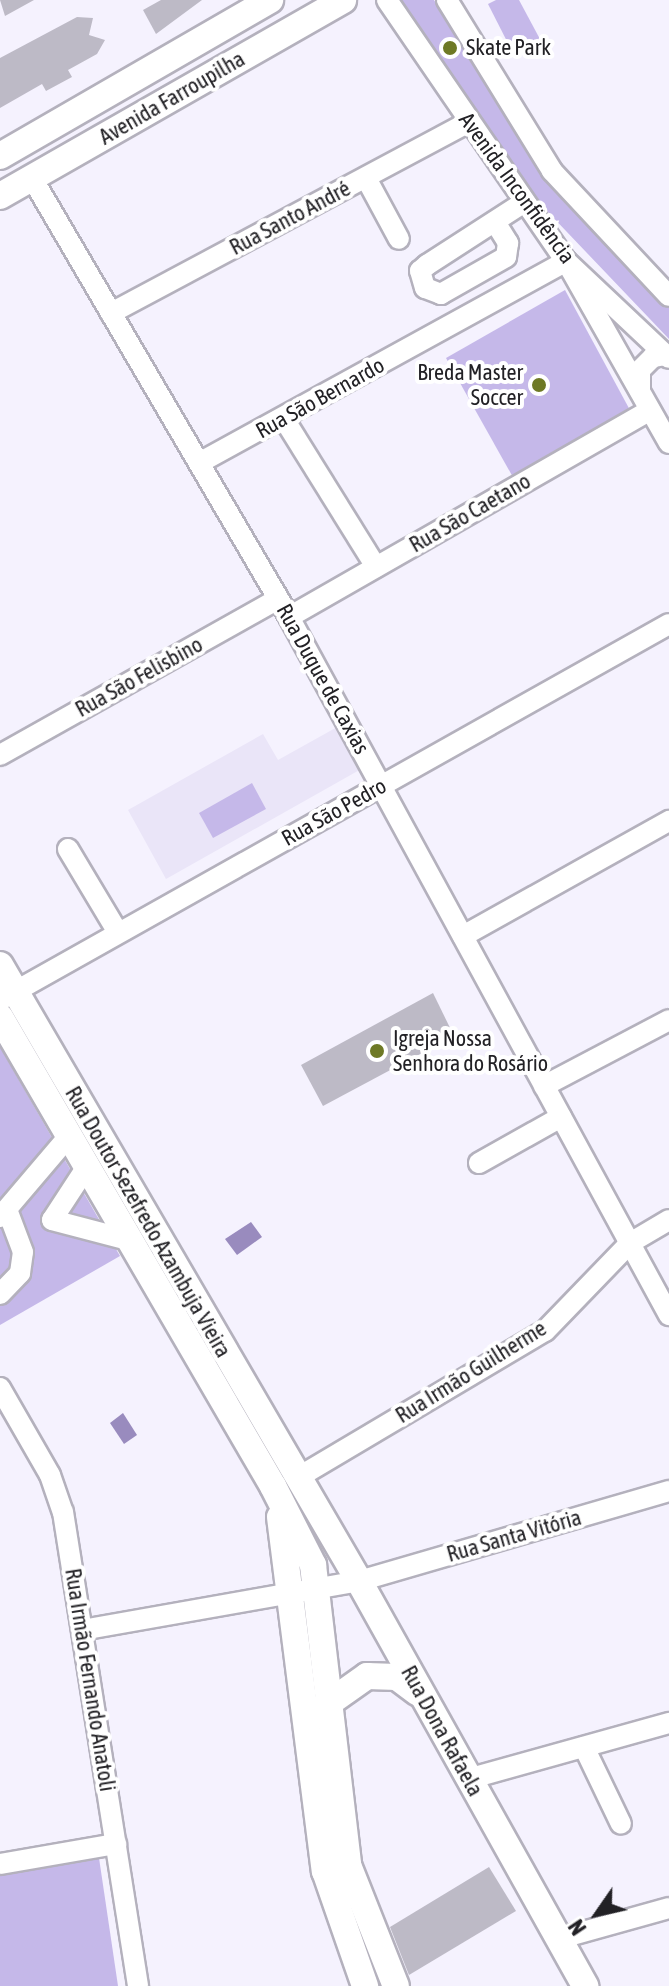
<!DOCTYPE html>
<html>
<head>
<meta charset="utf-8">
<style>
  body { margin:0 }
  #map { position:relative; width:669px; height:1986px; overflow:hidden; background:#f5f2fe; font-family:"Asap Condensed",sans-serif }
  div>[style] { position:absolute }
  .built>* { inset:0; background:#eae5f8 }
  .green>* { inset:0; background:#c5b8e9 }
  .water>* { inset:0; background:#998bbe }
  .building>* { inset:0; background:#bdbac6 }
  .roads { filter:drop-shadow(2px 0 #b4b1bd) drop-shadow(-2px 0 #b4b1bd) drop-shadow(0 2px #b4b1bd) drop-shadow(0 -2px #b4b1bd) }
  .minor>* { height:20px; margin:-10px; padding:0 10px; transform-origin:10px; border-radius:10px; background:#fff }
  .major>* { height:26px; margin:-13px; padding:0 13px; transform-origin:13px; border-radius:13px; background:#fff }
  .dots>* { width:22px; height:22px; translate:-50% -50%; box-sizing:border-box; border:4px solid #fff; border-radius:50% }
  span { translate:-50% -50%; white-space:nowrap; text-align:center; line-height:1.15; -webkit-text-stroke:8px #fff; paint-order:stroke }
  .poi-label { font-size:22px; color:#222125 }
  .left { translate:0 -50%; text-align:left }
  .right { translate:-100% -50%; text-align:right }
  .street-label { font-size:22px; color:#222125 }
  .north { position:absolute; left:557px; top:1874px; width:80px; height:80px; -webkit-text-stroke:6px #fff; paint-order:stroke; rotate:236deg; font-size:22px; font-weight:700; line-height:32px; text-align:center; color:#222125 }
  .north::after { content:''; display:block; margin:auto; width:28px; height:36px; background:#222125; clip-path:polygon(50% 0,100% 100%,50% 72%,0 100%) }
</style>
</head>
<body>
<div id="map">
  <div class="built">
    <i style="clip-path:polygon(339px 726px,363px 768px,166px 879px,128px 810px,263px 734px,278px 760px)"></i>
  </div>
  <div class="green">
    <i style="clip-path:polygon(399px 0,434px 0,546px 175px,669px 305px,669px 339px,525px 188px)"></i>
    <i style="clip-path:polygon(496px 0,519px 0,541px 41px,514px 55px,488px 4px)"></i>
    <i style="clip-path:polygon(565px 290px,631px 412px,514px 479px,446px 358px)"></i>
    <i style="clip-path:polygon(252px 783px,266px 809px,213px 838px,199px 813px)"></i>
    <i style="clip-path:polygon(0 1047px,120px 1256px,0 1325px)"></i>
    <i style="clip-path:polygon(99px 1858px,118px 1986px,0 1986px,0 1875px)"></i>
  </div>
  <div class="water">
    <i style="clip-path:polygon(251px 1222px,262px 1237px,237px 1255px,225px 1239px)"></i>
    <i style="clip-path:polygon(123px 1413px,137px 1435px,124px 1444px,110px 1423px)"></i>
  </div>
  <div class="building">
    <i style="clip-path:polygon(0 0,34px 0,5px 16px)"></i>
    <i style="clip-path:polygon(161px 0,202px 0,156px 34px,143px 10px)"></i>
    <i style="clip-path:polygon(77px 17px,93px 18px,89px 35px,105px 40px,97px 54px,68px 70px,72px 77px,46px 91px,42px 84px,0 108px,0 58px)"></i>
    <i style="clip-path:polygon(433px 993px,454px 1036px,323px 1106px,301px 1065px)"></i>
    <i style="clip-path:polygon(489px 1867px,516px 1911px,409px 1975px,390px 1927px)"></i>
  </div>
  <div class="roads">
    <div class="minor">
      <i style="left:387px;top:0;width:316px;rotate:55.6deg"></i>
      <i style="left:566px;top:261px;width:141px;rotate:43.3deg"></i>
      <i style="left:447px;top:0;width:201px;rotate:58.4deg"></i>
      <i style="left:552px;top:171px;width:171px;rotate:46.9deg"></i>
      <i style="left:32px;top:178px;width:509px;rotate:59.65deg"></i>
      <i style="left:289px;top:617px;width:795px;rotate:61.44deg"></i>
      <i style="left:366px;top:178px;width:69px;rotate:61.6deg"></i>
      <i style="left:495px;top:222px;width:25px;rotate:58deg"></i>
      <i style="left:508px;top:243px;width:14px;rotate:98deg"></i>
      <i style="left:506px;top:257px;width:75px;rotate:150.4deg"></i>
      <i style="left:441px;top:294px;width:17px;rotate:-159deg"></i>
      <i style="left:425px;top:288px;width:18px;rotate:-106deg"></i>
      <i style="left:420px;top:271px;width:9px;rotate:-41deg"></i>
      <i style="left:427px;top:265px;width:114px;rotate:-32.9deg"></i>
      <i style="left:111px;top:313px;width:406px;rotate:-28.1deg"></i>
      <i style="left:640px;top:390px;width:20px;rotate:-90deg"></i>
      <i style="left:640px;top:370px;width:18px;rotate:-45deg"></i>
      <i style="left:653px;top:357px;width:13px;rotate:-9deg"></i>
      <i style="left:284px;top:419px;width:174px;rotate:58.1deg"></i>
      <i style="left:199px;top:463px;width:419px;rotate:-28.8deg"></i>
      <i style="left:566px;top:261px;width:209px;rotate:60.5deg"></i>
      <i style="left:289px;top:617px;width:416px;rotate:-29.8deg"></i>
      <i style="left:0;top:755px;width:319px;rotate:-29.3deg"></i>
      <i style="left:68px;top:849px;width:96px;rotate:59.1deg"></i>
      <i style="left:463px;top:936px;width:236px;rotate:-29.2deg"></i>
      <i style="left:0;top:1000px;width:767px;rotate:-29.34deg"></i>
      <i style="left:544px;top:1086px;width:141px;rotate:-27.8deg"></i>
      <i style="left:479px;top:1163px;width:94px;rotate:-29.3deg"></i>
      <i style="left:86px;top:1168px;width:62px;rotate:123.2deg"></i>
      <i style="left:52px;top:1220px;width:79px;rotate:14.7deg"></i>
      <i style="left:0;top:1217px;width:105px;rotate:-49.6deg"></i>
      <i style="left:0;top:1294px;width:29px;rotate:-46deg"></i>
      <i style="left:20px;top:1273px;width:21px;rotate:-82deg"></i>
      <i style="left:23px;top:1252px;width:43px;rotate:-110.6deg"></i>
      <i style="left:0;top:1388px;width:100px;rotate:60.1deg"></i>
      <i style="left:50px;top:1475px;width:39px;rotate:71deg"></i>
      <i style="left:63px;top:1512px;width:480px;rotate:81deg"></i>
      <i style="left:297px;top:1478px;width:288px;rotate:-30.7deg"></i>
      <i style="left:545px;top:1331px;width:122px;rotate:-46deg"></i>
      <i style="left:630px;top:1243px;width:45px;rotate:-30.5deg"></i>
      <i style="left:82px;top:1630px;width:281px;rotate:-10deg"></i>
      <i style="left:359px;top:1581px;width:323px;rotate:-16.2deg"></i>
      <i style="left:584px;top:1747px;width:85px;rotate:64.3deg"></i>
      <i style="left:468px;top:1779px;width:209px;rotate:-15.6deg"></i>
      <i style="left:0;top:1864px;width:118px;rotate:-9.8deg"></i>
      <i style="left:558px;top:1939px;width:115px;rotate:-15.6deg"></i>
    </div>
    <div class="major">
      <i style="left:0;top:156px;width:312px;rotate:-30deg"></i>
      <i style="left:0;top:196px;width:395px;rotate:-29.7deg"></i>
      <i style="left:0;top:965px;width:713px;rotate:59.77deg"></i>
      <i style="left:359px;top:1581px;width:464px;rotate:60.8deg"></i>
      <i style="left:0;top:1017px;width:543px;rotate:59.8deg"></i>
      <i style="left:273px;top:1486px;width:89px;rotate:63.1deg"></i>
      <i style="left:313px;top:1565px;width:302px;rotate:83.3deg"></i>
      <i style="left:348px;top:1865px;width:130px;rotate:68.4deg"></i>
      <i style="left:280px;top:1517px;width:357px;rotate:82.8deg"></i>
      <i style="left:325px;top:1871px;width:122px;rotate:70.8deg"></i>
      <i style="left:319px;top:1710px;width:59px;rotate:-35.3deg"></i>
      <i style="left:367px;top:1676px;width:30px;rotate:2deg"></i>
      <i style="left:397px;top:1677px;width:26px;rotate:37deg"></i>
    </div>
  </div>
  <div class="dots">
    <i style="left:450px;top:48px;background:#6e7925"></i>
    <i style="left:539px;top:385px;background:#6e7925"></i>
    <i style="left:377px;top:1051px;background:#6e7925"></i>
  </div>
  <div class="poi-label">
    <span class="left" style="left:466px;top:48px">Skate Park</span>
    <span class="right" style="left:523px;top:385px">Breda Master<br>Soccer</span>
    <span class="left" style="left:393px;top:1051px">Igreja Nossa<br>Senhora do Rosário</span>
  </div>
  <div class="street-label">
    <span style="left:172px;top:98px;rotate:-30deg">Avenida Farroupilha</span>
    <span style="left:517px;top:188px;rotate:54deg">Avenida Inconfidência</span>
    <span style="left:290px;top:218px;rotate:-28deg">Rua Santo André</span>
    <span style="left:320px;top:398px;rotate:-29deg">Rua São Bernardo</span>
    <span style="left:470px;top:513px;rotate:-30deg">Rua São Caetano</span>
    <span style="left:139px;top:677px;rotate:-29deg">Rua São Felisbino</span>
    <span style="left:323px;top:679px;rotate:61deg">Rua Duque de Caxias</span>
    <span style="left:334px;top:812px;rotate:-29deg">Rua São Pedro</span>
    <span style="left:148px;top:1222px;rotate:60deg">Rua Doutor Sezefredo Azambuja Vieira</span>
    <span style="left:471px;top:1372px;rotate:-32deg">Rua Irmão Guilherme</span>
    <span style="left:514px;top:1536px;rotate:-16deg">Rua Santa Vitória</span>
    <span style="left:90px;top:1680px;rotate:81deg">Rua Irmão Fernando Anatoli</span>
    <span style="left:442px;top:1731px;rotate:61deg">Rua Dona Rafaela</span>
  </div>
  <div class="north">N</div>
</div>
</body>
</html>
